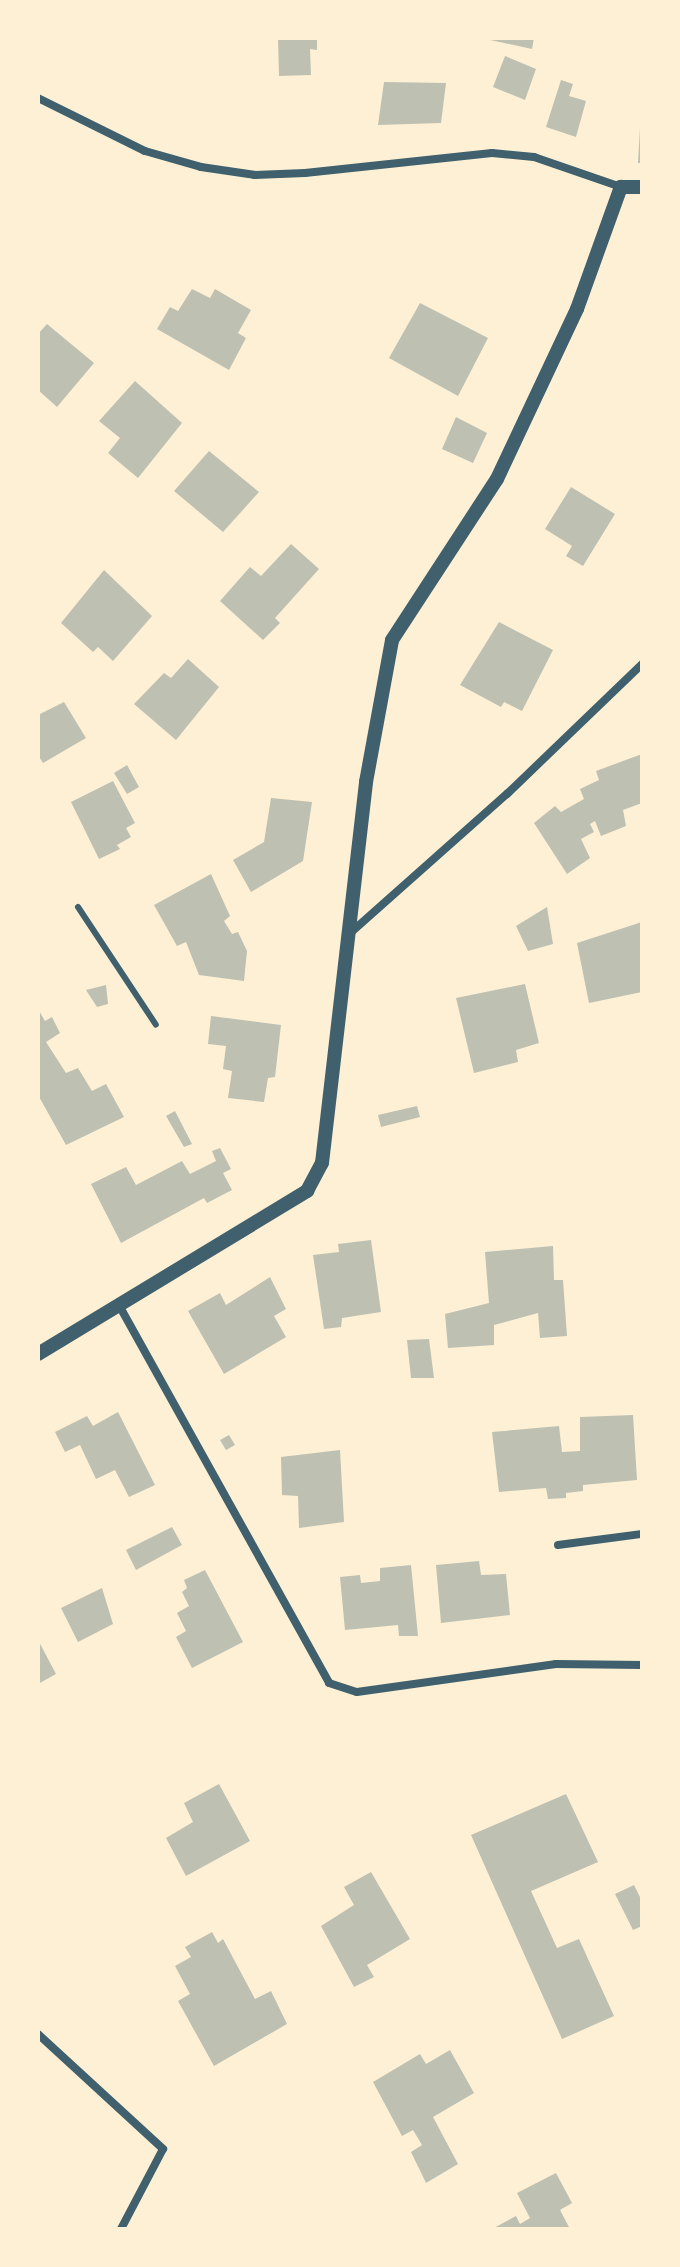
<!DOCTYPE html>
<html>
<head>
<meta charset="utf-8">
<style>
  body { margin:0 }
  #map { position:relative; width:680px; height:2267px; overflow:hidden; background:#fdf0d5; font-family:"Source Sans 3",sans-serif }
  div>[style] { position:absolute }
  .building>* { inset:0; background:#bec0b2 }
  .service>* { height:6px; margin:-3px; padding:0 3px; transform-origin:3px; border-radius:3px; background:#3f606c }
  .minor>* { height:8px; margin:-4px; padding:0 4px; transform-origin:4px; border-radius:4px; background:#3f606c }
  .tertiary>* { height:14px; margin:-7px; padding:0 7px; transform-origin:7px; border-radius:7px; background:#3f606c }
  span { translate:-50% -50%; white-space:nowrap; text-align:center; line-height:1.15; -webkit-text-stroke:7px #fdf0d5; paint-order:stroke }
  .frame { position:absolute; inset:0; border:40px solid #fdf0d5; pointer-events:none }
</style>
</head>
<body>
<div id="map">
  <div class="building">
    <i style="clip-path:polygon(278px 38px,317px 38px,317px 50px,310px 49px,311px 75px,279px 76px)"></i>
    <i style="clip-path:polygon(481px 38px,534px 38px,532px 49px)"></i>
    <i style="clip-path:polygon(505px 56px,536px 69px,525px 100px,493px 87px)"></i>
    <i style="clip-path:polygon(561px 80px,573px 84px,569px 96px,586px 101px,576px 137px,546px 127px)"></i>
    <i style="clip-path:polygon(384px 82px,446px 83px,441px 123px,378px 125px)"></i>
    <i style="clip-path:polygon(640px 128px,642px 128px,642px 163px,638px 163px)"></i>
    <i style="clip-path:polygon(192px 289px,210px 298px,215px 289px,251px 310px,238px 333px,246px 338px,229px 370px,157px 329px,170px 307px,178px 311px)"></i>
    <i style="clip-path:polygon(420px 303px,488px 338px,458px 396px,389px 358px)"></i>
    <i style="clip-path:polygon(47px 324px,94px 363px,57px 407px,38px 390px,38px 334px)"></i>
    <i style="clip-path:polygon(135px 381px,182px 423px,138px 478px,108px 453px,120px 438px,99px 421px)"></i>
    <i style="clip-path:polygon(456px 417px,487px 433px,473px 463px,442px 449px)"></i>
    <i style="clip-path:polygon(209px 451px,259px 492px,223px 532px,174px 491px)"></i>
    <i style="clip-path:polygon(571px 487px,615px 514px,583px 566px,566px 556px,572px 546px,545px 529px)"></i>
    <i style="clip-path:polygon(291px 544px,319px 569px,275px 618px,280px 623px,263px 640px,220px 601px,250px 567px,261px 576px)"></i>
    <i style="clip-path:polygon(104px 570px,152px 616px,113px 661px,98px 647px,93px 652px,61px 623px)"></i>
    <i style="clip-path:polygon(499px 622px,553px 650px,522px 711px,504px 702px,501px 707px,460px 685px)"></i>
    <i style="clip-path:polygon(188px 659px,219px 687px,176px 740px,134px 704px,164px 673px,171px 678px)"></i>
    <i style="clip-path:polygon(64px 702px,86px 738px,43px 763px,38px 755px,38px 715px)"></i>
    <i style="clip-path:polygon(642px 754px,642px 803px,623px 810px,626px 826px,601px 836px,595px 821px,590px 824px,594px 832px,581px 839px,590px 858px,567px 874px,534px 823px,555px 806px,561px 812px,584px 799px,580px 789px,599px 780px,596px 771px)"></i>
    <i style="clip-path:polygon(127px 765px,139px 787px,127px 794px,114px 773px)"></i>
    <i style="clip-path:polygon(113px 781px,135px 823px,126px 828px,131px 837px,117px 845px,120px 849px,99px 859px,71px 802px)"></i>
    <i style="clip-path:polygon(271px 798px,312px 802px,303px 861px,251px 892px,233px 860px,264px 842px)"></i>
    <i style="clip-path:polygon(211px 874px,230px 916px,224px 921px,232px 934px,238px 932px,247px 951px,244px 981px,199px 975px,186px 942px,177px 946px,154px 905px)"></i>
    <i style="clip-path:polygon(547px 907px,553px 944px,528px 951px,516px 926px)"></i>
    <i style="clip-path:polygon(642px 922px,642px 992px,589px 1003px,577px 943px)"></i>
    <i style="clip-path:polygon(525px 984px,539px 1043px,516px 1050px,518px 1062px,474px 1073px,456px 998px)"></i>
    <i style="clip-path:polygon(106px 985px,108px 1004px,97px 1007px,86px 990px)"></i>
    <i style="clip-path:polygon(38px 1009px,45px 1021px,52px 1017px,60px 1033px,46px 1042px,66px 1073px,78px 1068px,92px 1091px,106px 1084px,124px 1117px,66px 1145px,38px 1095px)"></i>
    <i style="clip-path:polygon(211px 1016px,281px 1025px,275px 1077px,268px 1078px,264px 1102px,228px 1098px,232px 1071px,223px 1069px,226px 1046px,208px 1044px)"></i>
    <i style="clip-path:polygon(417px 1106px,420px 1117px,381px 1127px,378px 1115px)"></i>
    <i style="clip-path:polygon(175px 1111px,192px 1144px,184px 1147px,166px 1116px)"></i>
    <i style="clip-path:polygon(220px 1148px,231px 1169px,223px 1173px,232px 1190px,207px 1203px,204px 1198px,121px 1243px,91px 1184px,126px 1167px,136px 1185px,182px 1161px,190px 1174px,216px 1161px,212px 1151px)"></i>
    <i style="clip-path:polygon(371px 1240px,381px 1312px,342px 1318px,341px 1327px,324px 1329px,313px 1255px,339px 1252px,338px 1244px)"></i>
    <i style="clip-path:polygon(553px 1246px,554px 1280px,563px 1280px,567px 1336px,540px 1338px,538px 1313px,494px 1325px,494px 1345px,448px 1348px,445px 1314px,489px 1303px,485px 1252px)"></i>
    <i style="clip-path:polygon(270px 1277px,286px 1309px,274px 1316px,286px 1337px,224px 1374px,188px 1311px,220px 1293px,226px 1305px)"></i>
    <i style="clip-path:polygon(429px 1339px,434px 1378px,411px 1378px,407px 1340px)"></i>
    <i style="clip-path:polygon(118px 1412px,155px 1485px,129px 1497px,115px 1470px,96px 1479px,80px 1445px,65px 1452px,55px 1432px,87px 1416px,93px 1426px)"></i>
    <i style="clip-path:polygon(633px 1415px,637px 1480px,583px 1485px,583px 1491px,566px 1493px,566px 1498px,548px 1499px,546px 1488px,499px 1492px,492px 1432px,559px 1426px,562px 1452px,580px 1451px,580px 1417px)"></i>
    <i style="clip-path:polygon(229px 1435px,235px 1445px,226px 1450px,220px 1440px)"></i>
    <i style="clip-path:polygon(340px 1450px,344px 1522px,299px 1528px,298px 1496px,282px 1495px,281px 1457px)"></i>
    <i style="clip-path:polygon(172px 1527px,182px 1545px,136px 1570px,126px 1550px)"></i>
    <i style="clip-path:polygon(479px 1561px,481px 1575px,506px 1574px,510px 1615px,441px 1623px,436px 1565px)"></i>
    <i style="clip-path:polygon(411px 1565px,418px 1636px,399px 1636px,398px 1625px,345px 1630px,340px 1577px,360px 1575px,361px 1583px,380px 1581px,380px 1568px)"></i>
    <i style="clip-path:polygon(205px 1570px,243px 1642px,192px 1668px,176px 1637px,186px 1631px,177px 1613px,189px 1606px,182px 1592px,187px 1588px,184px 1580px)"></i>
    <i style="clip-path:polygon(102px 1588px,113px 1624px,78px 1642px,61px 1608px)"></i>
    <i style="clip-path:polygon(38px 1640px,56px 1674px,38px 1684px)"></i>
    <i style="clip-path:polygon(219px 1784px,250px 1841px,186px 1876px,166px 1838px,193px 1822px,184px 1803px)"></i>
    <i style="clip-path:polygon(566px 1794px,598px 1862px,531px 1891px,557px 1948px,579px 1939px,614px 2016px,562px 2039px,471px 1835px)"></i>
    <i style="clip-path:polygon(371px 1872px,410px 1939px,367px 1965px,374px 1977px,354px 1987px,321px 1926px,354px 1905px,344px 1887px)"></i>
    <i style="clip-path:polygon(634px 1885px,642px 1901px,642px 1926px,633px 1930px,615px 1894px)"></i>
    <i style="clip-path:polygon(212px 1932px,218px 1943px,223px 1939px,255px 1999px,271px 1991px,287px 2024px,214px 2066px,178px 2001px,190px 1994px,175px 1966px,191px 1957px,185px 1947px)"></i>
    <i style="clip-path:polygon(450px 2050px,474px 2093px,433px 2117px,458px 2164px,426px 2183px,411px 2152px,422px 2145px,413px 2130px,402px 2136px,373px 2082px,420px 2054px,426px 2064px)"></i>
    <i style="clip-path:polygon(556px 2173px,572px 2203px,560px 2210px,570px 2229px,492px 2229px,516px 2216px,520px 2224px,530px 2218px,517px 2193px)"></i>
  </div>
  <div class="service">
    <i style="left:78px;top:907px;width:141px;rotate:56.5deg"></i>
  </div>
  <div class="minor">
    <i style="left:38px;top:98px;width:119px;rotate:26.4deg"></i>
    <i style="left:145px;top:151px;width:58px;rotate:15.9deg"></i>
    <i style="left:201px;top:167px;width:55px;rotate:8.4deg"></i>
    <i style="left:255px;top:175px;width:50px;rotate:-2.3deg"></i>
    <i style="left:305px;top:173px;width:188px;rotate:-6.1deg"></i>
    <i style="left:492px;top:153px;width:42px;rotate:5.4deg"></i>
    <i style="left:534px;top:157px;width:92px;rotate:19deg"></i>
    <i style="left:348px;top:935px;width:213px;rotate:-41.6deg"></i>
    <i style="left:507px;top:794px;width:187px;rotate:-43.9deg"></i>
    <i style="left:120px;top:1307px;width:430px;rotate:60.9deg"></i>
    <i style="left:329px;top:1683px;width:29px;rotate:18deg"></i>
    <i style="left:357px;top:1692px;width:201px;rotate:-8deg"></i>
    <i style="left:556px;top:1664px;width:86px;rotate:0.7deg"></i>
    <i style="left:558px;top:1545px;width:85px;rotate:-7.5deg"></i>
    <i style="left:38px;top:2034px;width:170px;rotate:42.6deg"></i>
    <i style="left:163px;top:2149px;width:90px;rotate:117.7deg"></i>
  </div>
  <div class="tertiary">
    <i style="left:38px;top:1354px;width:315px;rotate:-31.2deg"></i>
    <i style="left:307px;top:1191px;width:32px;rotate:-62deg"></i>
    <i style="left:322px;top:1163px;width:384px;rotate:-83.4deg"></i>
    <i style="left:366px;top:782px;width:144px;rotate:-79.6deg"></i>
    <i style="left:392px;top:640px;width:192px;rotate:-56.9deg"></i>
    <i style="left:497px;top:479px;width:188px;rotate:-64.8deg"></i>
    <i style="left:577px;top:309px;width:130px;rotate:-70.2deg"></i>
    <i style="left:621px;top:187px;width:21px"></i>
  </div>
  <div class="frame"></div>
</div>
</body>
</html>
